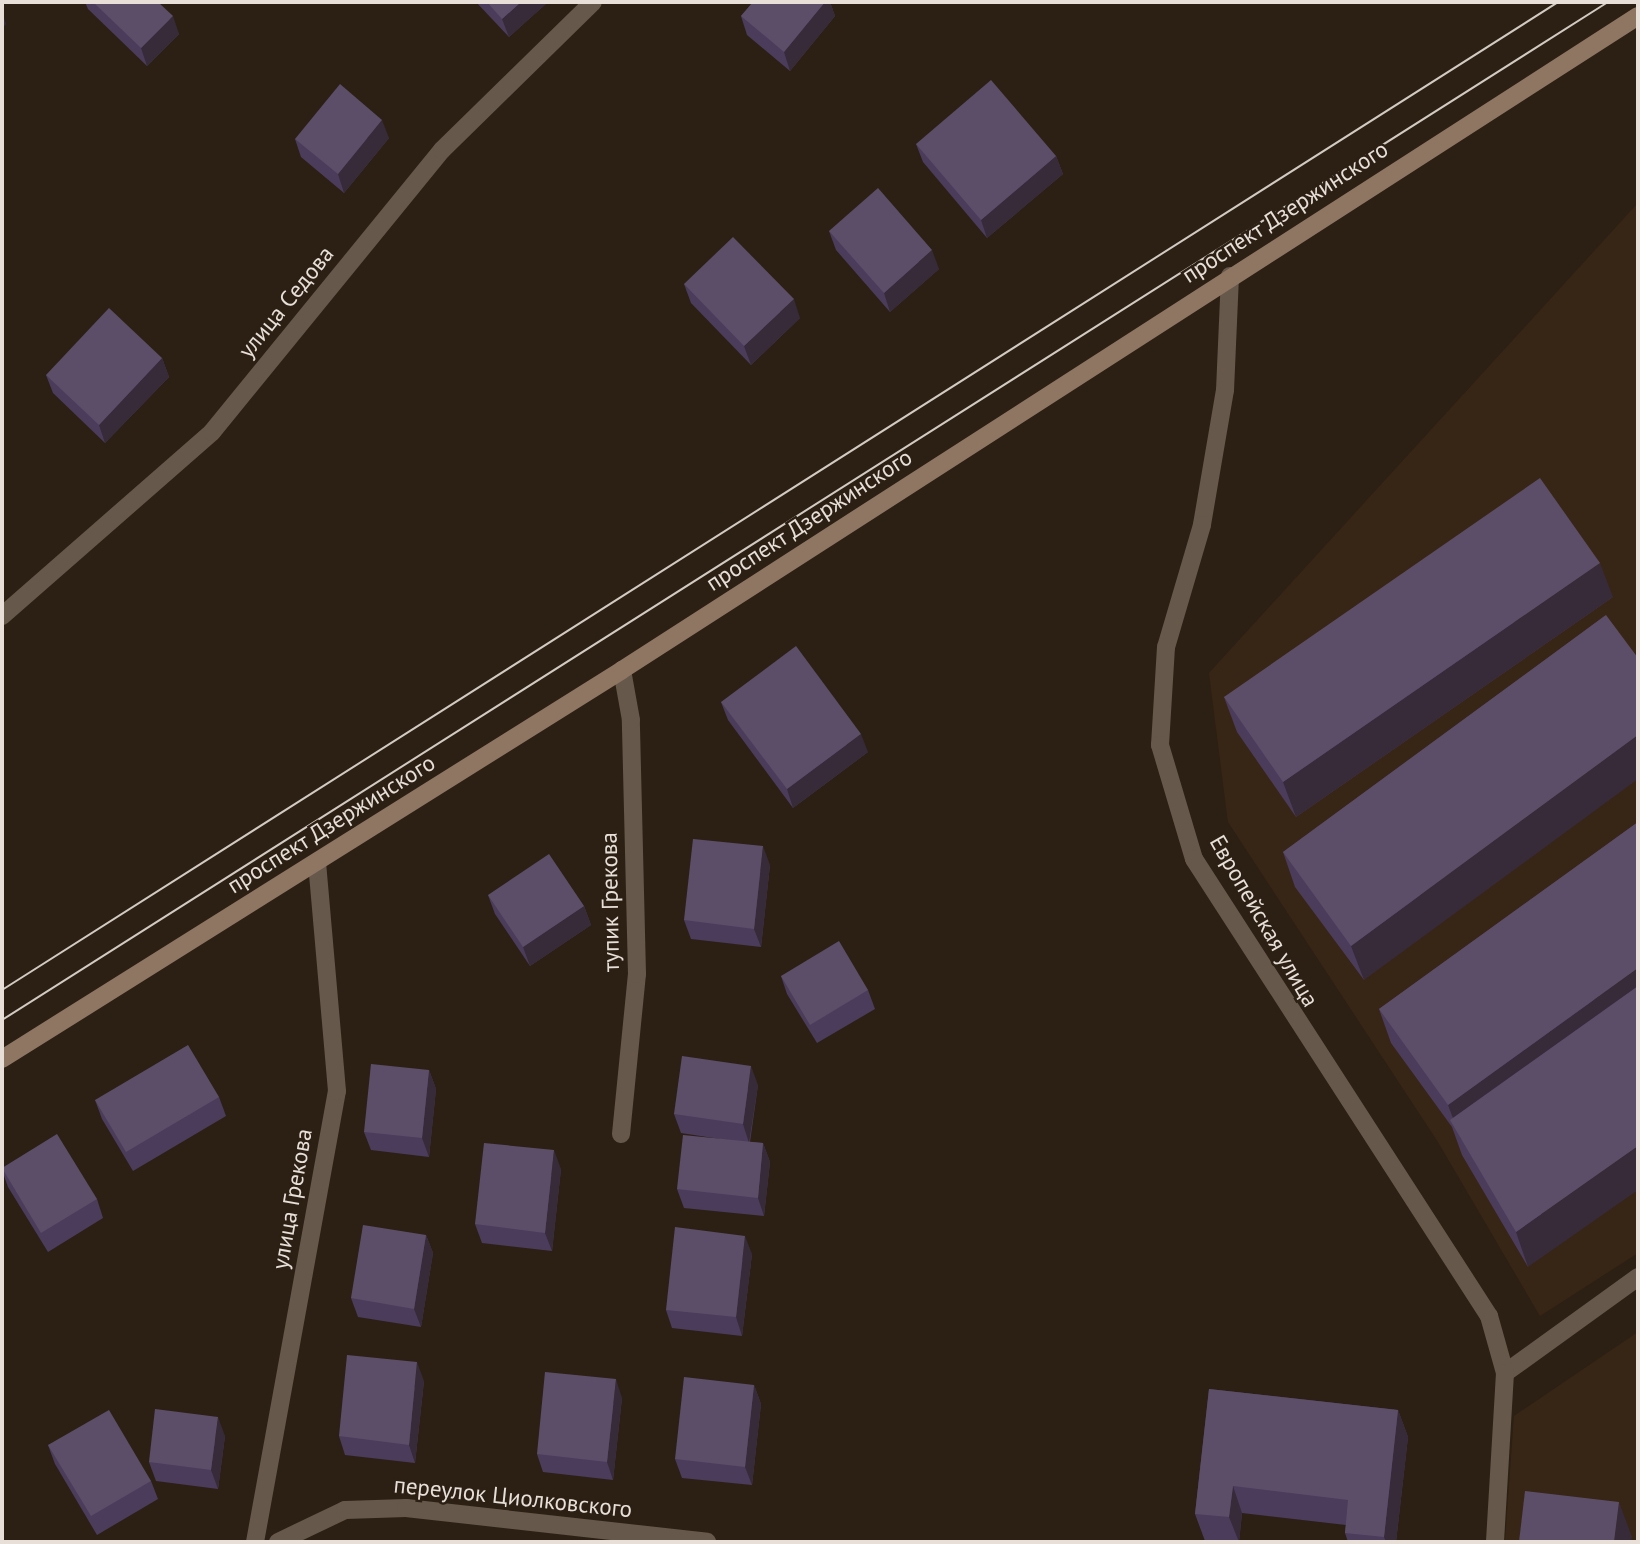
<!DOCTYPE html>
<html>
<head>
<meta charset="utf-8">
<style>
  body { margin:0 }
  #map { position:relative; width:1640px; height:1544px; overflow:hidden; background:#2c2014; font-family:"PT Sans",sans-serif }
  div>[style] { position:absolute }
  .built>* { inset:0; background:#372615 }
  .lane>* { height:18px; margin:-9px; padding:0 9px; transform-origin:9px; border-radius:9px; background:#67584c }
  .street>* { height:18px; margin:-9px; padding:0 9px; transform-origin:9px; border-radius:9px; background:#67584c }
  .secondary>* { height:18px; margin:-9px; padding:0 9px; transform-origin:9px; border-radius:9px; background:#8e7663 }
  .tram>* { height:2px; margin:-1px; padding:0 1px; transform-origin:1px; border-radius:1px; background:#d3cbc2 }
  .wall>* { inset:0; background:#4b3c5b }
  .shaded-wall>* { inset:0; background:#372a39 }
  .building>* { inset:0; background:#5c4e69 }
  span { translate:-50% -50%; white-space:nowrap; text-align:center; line-height:1.15; -webkit-text-stroke:5px #2c2014; paint-order:stroke }
  .street-label { font-size:23px; color:#e8e0d8 }
  .frame { position:absolute; inset:0; border:4px solid #e8e0d8; pointer-events:none }
</style>
</head>
<body>
<div id="map">
  <div class="built">
    <i style="clip-path:polygon(1638px 203px,1638px 1253px,1540px 1316px,1438px 1142px,1228px 822px,1209px 673px)"></i>
    <i style="clip-path:polygon(1638px 1332px,1638px 1542px,1505px 1542px,1514px 1416px)"></i>
  </div>
  <div class="lane">
    <i style="left:1505px;top:1373px;width:164px;rotate:-35.8deg"></i>
  </div>
  <div class="street">
    <i style="left:1230px;top:276px;width:114px;rotate:92.5deg"></i>
    <i style="left:1225px;top:390px;width:137px;rotate:99.7deg"></i>
    <i style="left:1202px;top:525px;width:127px;rotate:106.4deg"></i>
    <i style="left:1166px;top:647px;width:98px;rotate:93.5deg"></i>
    <i style="left:1160px;top:745px;width:119px;rotate:73.4deg"></i>
    <i style="left:1194px;top:859px;width:544px;rotate:57.16deg"></i>
    <i style="left:1489px;top:1316px;width:59px;rotate:74.3deg"></i>
    <i style="left:1505px;top:1373px;width:169px;rotate:93.4deg"></i>
    <i style="left:2px;top:616px;width:279px;rotate:-41.2deg"></i>
    <i style="left:212px;top:432px;width:364px;rotate:-50.8deg"></i>
    <i style="left:442px;top:150px;width:211px;rotate:-44.4deg"></i>
    <i style="left:621px;top:1134px;width:161px;rotate:-84.3deg"></i>
    <i style="left:637px;top:974px;width:254px;rotate:-91.4deg"></i>
    <i style="left:631px;top:720px;width:51px;rotate:-100.2deg"></i>
    <i style="left:255px;top:1542px;width:458px;rotate:-79.7deg"></i>
    <i style="left:337px;top:1091px;width:230px;rotate:-95deg"></i>
    <i style="left:278px;top:1542px;width:74px;rotate:-25.5deg"></i>
    <i style="left:345px;top:1510px;width:61px;rotate:-1.9deg"></i>
    <i style="left:406px;top:1508px;width:303px;rotate:6.4deg"></i>
  </div>
  <div class="secondary">
    <i style="left:2px;top:1059px;width:732px;rotate:-32.1deg"></i>
    <i style="left:622px;top:670px;width:1208px;rotate:-32.77deg"></i>
  </div>
  <div class="tram">
    <i style="left:2px;top:990px;width:1843px;rotate:-32.41deg"></i>
    <i style="left:2px;top:1020px;width:1901px;rotate:-32.37deg"></i>
  </div>
  <div class="wall">
    <i style="clip-path:polygon(85px 2px,158px 2px,179px 34px,147px 66px,88px 9px)"></i>
    <i style="clip-path:polygon(476px 2px,548px 2px,509px 37px)"></i>
    <i style="clip-path:polygon(753px 2px,830px 2px,835px 16px,790px 71px,747px 35px,741px 16px)"></i>
    <i style="clip-path:polygon(389px 138px,344px 193px,301px 157px,295px 139px)"></i>
    <i style="clip-path:polygon(916px 144px,1056px 156px,1063px 174px,987px 238px,923px 162px)"></i>
    <i style="clip-path:polygon(829px 231px,939px 269px,890px 312px,836px 250px)"></i>
    <i style="clip-path:polygon(684px 284px,800px 318px,751px 365px,691px 303px)"></i>
    <i style="clip-path:polygon(162px 358px,169px 377px,105px 443px,53px 393px,46px 375px)"></i>
    <i style="clip-path:polygon(1613px 597px,1296px 817px,1237px 732px,1224px 697px)"></i>
    <i style="clip-path:polygon(1606px 615px,1364px 980px,1295px 887px,1283px 852px)"></i>
    <i style="clip-path:polygon(721px 702px,868px 752px,793px 808px,728px 720px)"></i>
    <i style="clip-path:polygon(1638px 822px,1528px 1267px,1462px 1155px,1452px 1127px,1391px 1043px,1379px 1009px)"></i>
    <i style="clip-path:polygon(770px 865px,761px 947px,691px 939px,684px 920px)"></i>
    <i style="clip-path:polygon(488px 895px,584px 906px,591px 925px,530px 966px,495px 914px)"></i>
    <i style="clip-path:polygon(781px 976px,868px 990px,875px 1009px,817px 1043px,787px 994px)"></i>
    <i style="clip-path:polygon(429px 1070px,436px 1089px,429px 1157px,371px 1150px,364px 1132px)"></i>
    <i style="clip-path:polygon(758px 1085px,750px 1142px,763px 1143px,770px 1162px,764px 1216px,684px 1208px,677px 1189px,720px 1139px,681px 1133px,674px 1114px)"></i>
    <i style="clip-path:polygon(219px 1097px,226px 1116px,133px 1171px,102px 1119px,95px 1100px)"></i>
    <i style="clip-path:polygon(561px 1169px,552px 1251px,482px 1243px,475px 1224px)"></i>
    <i style="clip-path:polygon(2px 1170px,97px 1199px,103px 1218px,48px 1252px,8px 1187px)"></i>
    <i style="clip-path:polygon(426px 1235px,433px 1253px,421px 1327px,358px 1317px,351px 1298px)"></i>
    <i style="clip-path:polygon(752px 1254px,742px 1336px,672px 1328px,666px 1310px)"></i>
    <i style="clip-path:polygon(424px 1381px,415px 1463px,345px 1455px,339px 1436px)"></i>
    <i style="clip-path:polygon(754px 1385px,761px 1404px,752px 1485px,682px 1478px,675px 1459px)"></i>
    <i style="clip-path:polygon(1209px 1389px,1398px 1410px,1408px 1437px,1396px 1542px,1348px 1542px,1345px 1533px,1346px 1525px,1242px 1513px,1239px 1542px,1205px 1541px,1195px 1514px)"></i>
    <i style="clip-path:polygon(622px 1398px,613px 1480px,543px 1472px,537px 1454px)"></i>
    <i style="clip-path:polygon(225px 1436px,218px 1489px,156px 1481px,149px 1462px)"></i>
    <i style="clip-path:polygon(48px 1445px,151px 1481px,158px 1499px,97px 1535px,55px 1464px)"></i>
  </div>
  <div class="shaded-wall">
    <i style="clip-path:polygon(521px 2px,548px 2px,509px 37px,502px 19px)"></i>
    <i style="clip-path:polygon(825px 2px,830px 2px,835px 16px,790px 71px,784px 52px)"></i>
    <i style="clip-path:polygon(2px 11px,6px 24px,2px 29px)"></i>
    <i style="clip-path:polygon(173px 16px,179px 34px,147px 66px,141px 48px)"></i>
    <i style="clip-path:polygon(382px 120px,389px 138px,344px 193px,338px 174px)"></i>
    <i style="clip-path:polygon(1056px 156px,1063px 174px,987px 238px,981px 220px)"></i>
    <i style="clip-path:polygon(932px 250px,939px 269px,890px 312px,884px 293px)"></i>
    <i style="clip-path:polygon(794px 299px,800px 318px,751px 365px,744px 346px)"></i>
    <i style="clip-path:polygon(162px 358px,169px 377px,105px 443px,99px 425px)"></i>
    <i style="clip-path:polygon(1600px 563px,1613px 597px,1296px 817px,1283px 782px)"></i>
    <i style="clip-path:polygon(861px 734px,868px 752px,793px 808px,787px 789px)"></i>
    <i style="clip-path:polygon(1638px 735px,1638px 779px,1364px 980px,1351px 946px)"></i>
    <i style="clip-path:polygon(763px 846px,770px 865px,761px 947px,754px 929px)"></i>
    <i style="clip-path:polygon(584px 906px,591px 925px,530px 966px,523px 947px)"></i>
    <i style="clip-path:polygon(1638px 968px,1638px 1011px,1461px 1139px,1448px 1105px)"></i>
    <i style="clip-path:polygon(751px 1066px,758px 1085px,749px 1143px,743px 1124px)"></i>
    <i style="clip-path:polygon(429px 1070px,436px 1089px,429px 1157px,422px 1138px)"></i>
    <i style="clip-path:polygon(763px 1143px,770px 1162px,764px 1216px,758px 1198px)"></i>
    <i style="clip-path:polygon(1638px 1146px,1638px 1190px,1528px 1267px,1516px 1232px)"></i>
    <i style="clip-path:polygon(554px 1150px,561px 1169px,552px 1251px,545px 1233px)"></i>
    <i style="clip-path:polygon(426px 1235px,433px 1253px,421px 1327px,414px 1309px)"></i>
    <i style="clip-path:polygon(745px 1236px,752px 1254px,742px 1336px,736px 1317px)"></i>
    <i style="clip-path:polygon(417px 1362px,424px 1381px,415px 1463px,409px 1445px)"></i>
    <i style="clip-path:polygon(616px 1379px,622px 1398px,613px 1480px,607px 1462px)"></i>
    <i style="clip-path:polygon(754px 1385px,761px 1404px,752px 1485px,745px 1467px)"></i>
    <i style="clip-path:polygon(1398px 1410px,1408px 1437px,1396px 1542px,1386px 1542px,1384px 1537px)"></i>
    <i style="clip-path:polygon(218px 1417px,225px 1436px,218px 1489px,211px 1470px)"></i>
    <i style="clip-path:polygon(1233px 1486px,1242px 1513px,1239px 1542px,1229px 1517px)"></i>
    <i style="clip-path:polygon(1619px 1502px,1632px 1537px,1631px 1542px,1614px 1542px)"></i>
  </div>
  <div class="building">
    <i style="clip-path:polygon(93px 2px,158px 2px,173px 16px,141px 48px)"></i>
    <i style="clip-path:polygon(487px 2px,521px 2px,502px 19px)"></i>
    <i style="clip-path:polygon(753px 2px,825px 2px,784px 52px,741px 16px)"></i>
    <i style="clip-path:polygon(991px 80px,1056px 156px,981px 220px,916px 144px)"></i>
    <i style="clip-path:polygon(340px 84px,382px 120px,338px 174px,295px 139px)"></i>
    <i style="clip-path:polygon(878px 188px,932px 250px,884px 293px,829px 231px)"></i>
    <i style="clip-path:polygon(733px 237px,794px 299px,744px 346px,684px 284px)"></i>
    <i style="clip-path:polygon(109px 308px,162px 358px,99px 425px,46px 375px)"></i>
    <i style="clip-path:polygon(1540px 478px,1600px 563px,1283px 782px,1224px 697px)"></i>
    <i style="clip-path:polygon(1606px 615px,1638px 658px,1638px 735px,1351px 946px,1283px 852px)"></i>
    <i style="clip-path:polygon(796px 646px,861px 734px,787px 789px,721px 702px)"></i>
    <i style="clip-path:polygon(1638px 822px,1638px 968px,1448px 1105px,1379px 1009px)"></i>
    <i style="clip-path:polygon(693px 839px,763px 846px,754px 929px,684px 920px)"></i>
    <i style="clip-path:polygon(549px 854px,584px 906px,523px 947px,488px 895px)"></i>
    <i style="clip-path:polygon(839px 941px,868px 990px,810px 1025px,781px 976px)"></i>
    <i style="clip-path:polygon(1638px 986px,1638px 1146px,1516px 1232px,1450px 1120px)"></i>
    <i style="clip-path:polygon(188px 1045px,219px 1097px,126px 1152px,95px 1100px)"></i>
    <i style="clip-path:polygon(682px 1056px,751px 1066px,743px 1124px,674px 1114px)"></i>
    <i style="clip-path:polygon(371px 1064px,429px 1070px,422px 1138px,364px 1132px)"></i>
    <i style="clip-path:polygon(57px 1134px,97px 1199px,41px 1233px,2px 1168px)"></i>
    <i style="clip-path:polygon(683px 1135px,763px 1143px,758px 1198px,677px 1189px)"></i>
    <i style="clip-path:polygon(484px 1143px,554px 1150px,545px 1233px,475px 1224px)"></i>
    <i style="clip-path:polygon(363px 1225px,426px 1235px,414px 1309px,351px 1298px)"></i>
    <i style="clip-path:polygon(675px 1227px,745px 1236px,736px 1317px,666px 1310px)"></i>
    <i style="clip-path:polygon(347px 1355px,417px 1362px,409px 1445px,339px 1436px)"></i>
    <i style="clip-path:polygon(545px 1372px,616px 1379px,607px 1462px,537px 1454px)"></i>
    <i style="clip-path:polygon(684px 1377px,754px 1385px,745px 1467px,675px 1459px)"></i>
    <i style="clip-path:polygon(1209px 1389px,1398px 1410px,1384px 1537px,1345px 1533px,1348px 1500px,1233px 1486px,1229px 1517px,1195px 1514px)"></i>
    <i style="clip-path:polygon(155px 1409px,218px 1417px,211px 1470px,149px 1462px)"></i>
    <i style="clip-path:polygon(109px 1410px,151px 1481px,91px 1516px,48px 1445px)"></i>
    <i style="clip-path:polygon(1525px 1491px,1619px 1502px,1614px 1542px,1519px 1542px)"></i>
  </div>
  <div class="street-label">
    <span style="left:1285px;top:212px;rotate:-33deg">проспект Дзержинского</span>
    <span style="left:286px;top:302px;rotate:-51deg">улица Седова</span>
    <span style="left:809px;top:520px;rotate:-33deg">проспект Дзержинского</span>
    <span style="left:331px;top:824px;rotate:-32deg">проспект Дзержинского</span>
    <span style="left:610px;top:902px;rotate:-91deg">тупик Грекова</span>
    <span style="left:1264px;top:921px;rotate:60deg">Европейская улица</span>
    <span style="left:292px;top:1199px;rotate:-80deg">улица Грекова</span>
    <span style="left:513px;top:1497px;rotate:6deg">переулок Циолковского</span>
  </div>
  <div class="frame"></div>
</div>
</body>
</html>
